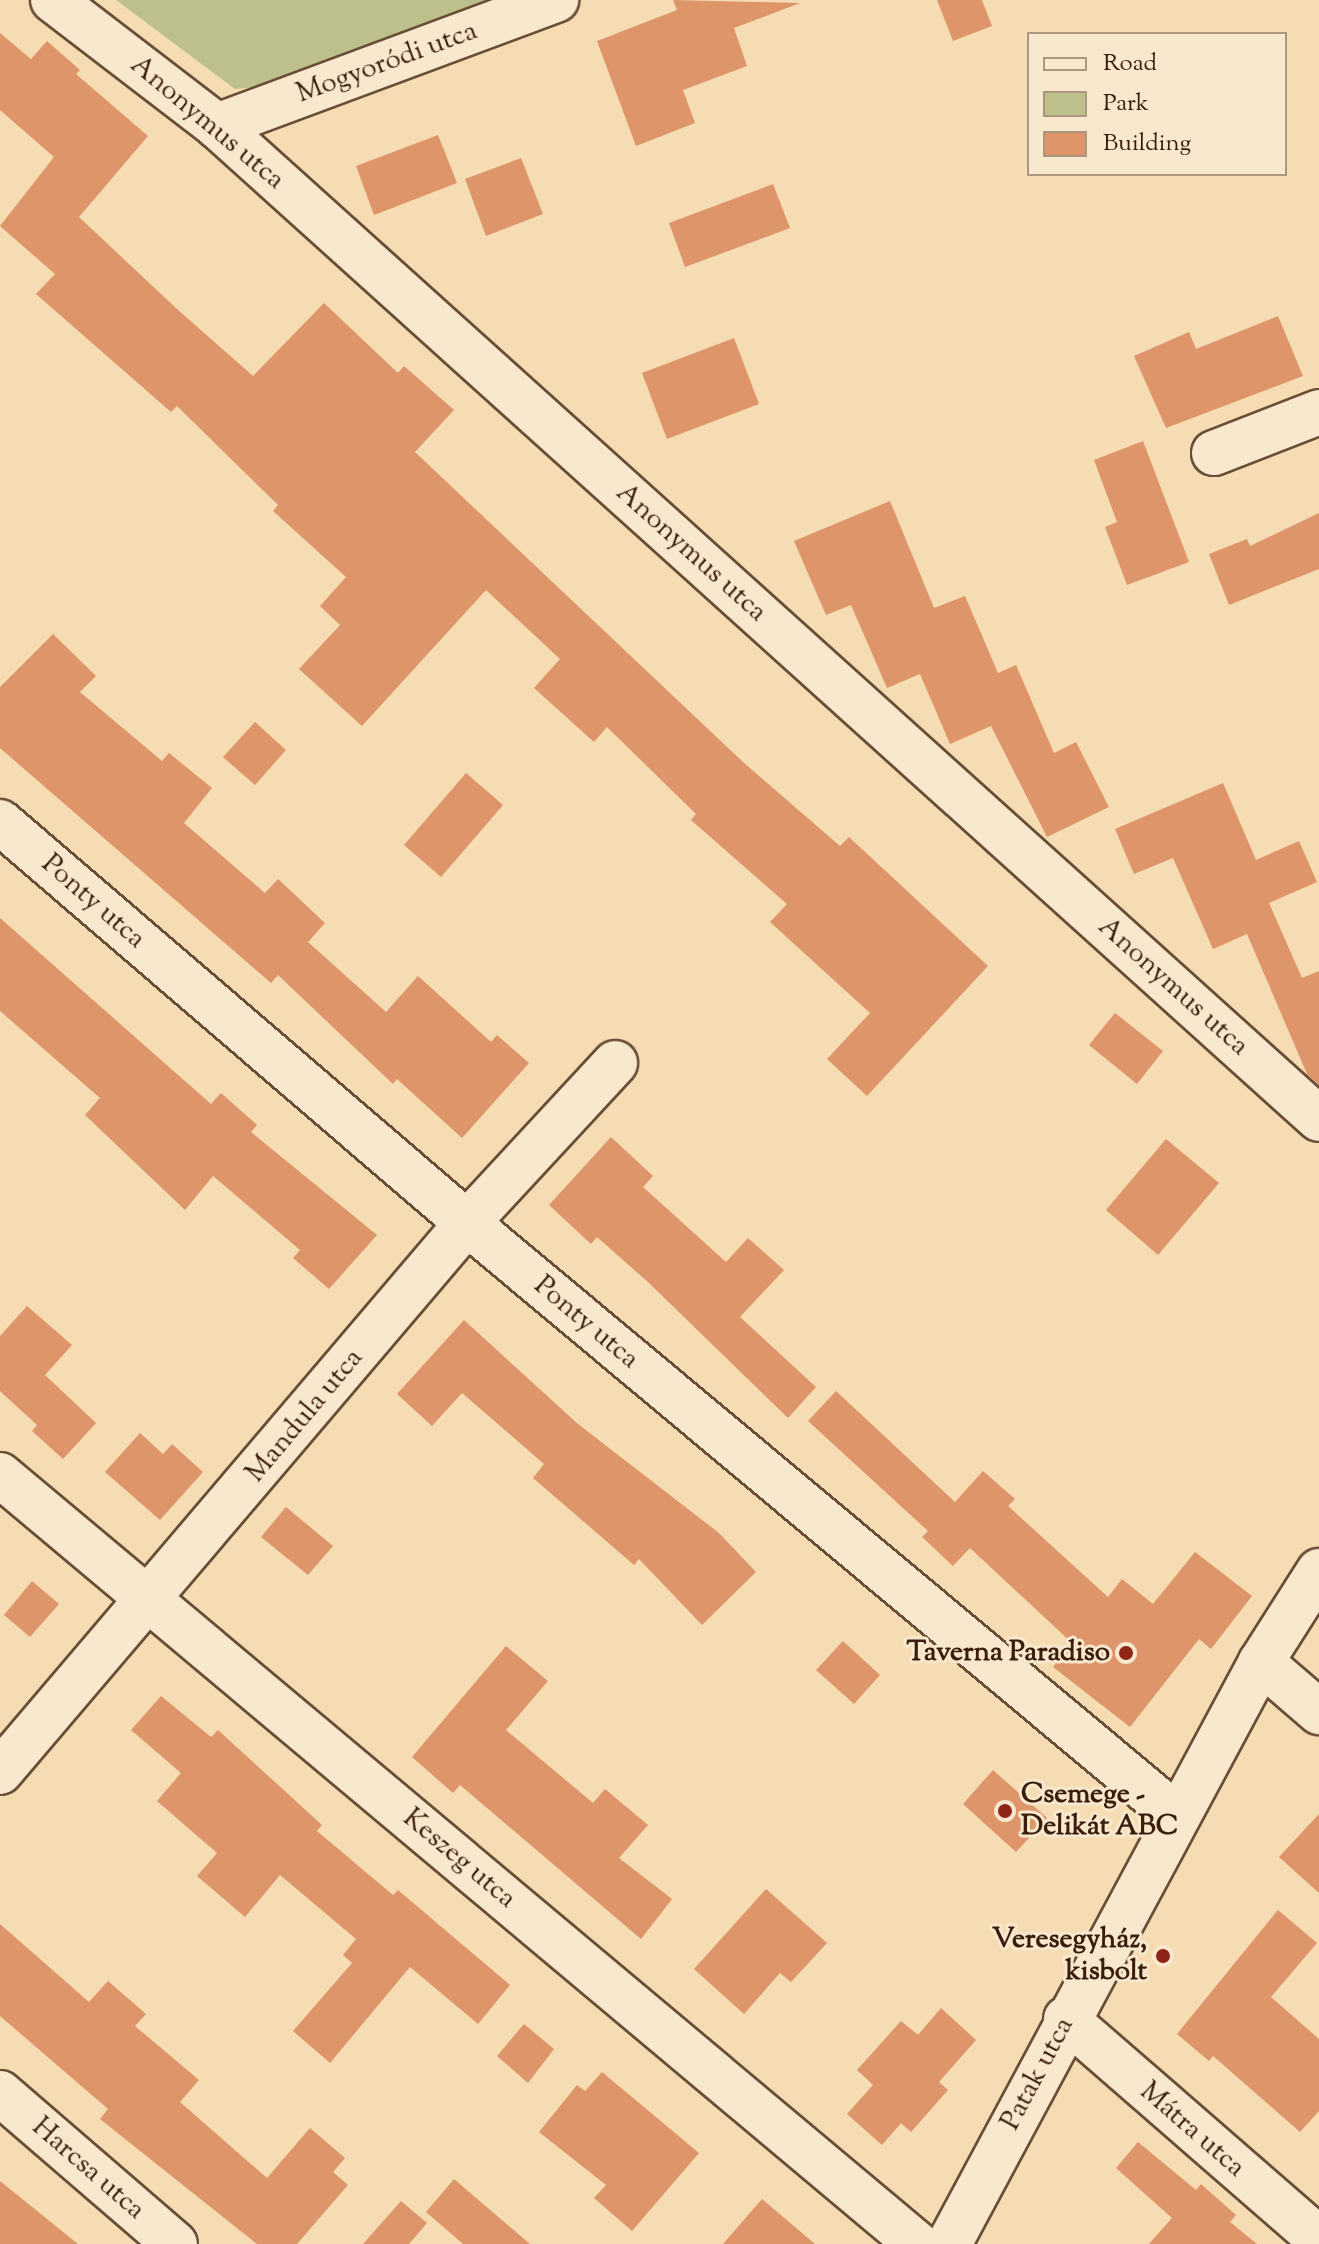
<!DOCTYPE html>
<html>
<head>
<meta charset="utf-8">
<style>
  body { margin:0 }
  #map { position:relative; width:1319px; height:2244px; overflow:hidden; background:#f5dcb3; font-family:"Sorts Mill Goudy",serif }
  div>[style] { position:absolute }
  .green>* { inset:0; background:#bdc08b }
  .building>* { inset:0; background:#dd9569 }
  .roads { filter:drop-shadow(2px 0 #694d36) drop-shadow(-2px 0 #694d36) drop-shadow(0 2px #694d36) drop-shadow(0 -2px #694d36) }
  .minor>* { height:44px; margin:-22px; padding:0 22px; transform-origin:22px; border-radius:22px; background:#f8e8ce }
  .dots>* { width:22px; height:22px; translate:-50% -50%; box-sizing:border-box; border:4px solid #f8e8ce; border-radius:50% }
  span { translate:-50% -50%; white-space:nowrap; text-align:center; line-height:1.15; -webkit-text-stroke:6px #f8e8ce; paint-order:stroke }
  .street-label { font-size:28px; color:#3a1d0c }
  .poi-label { font-size:28px; color:#3a1d0c; font-weight:700 }
  .right { translate:-100% -50%; text-align:right }
  .left { translate:0 -50%; text-align:left }
  .legend { position:absolute; left:1027px; top:32px; width:260px; height:144px; box-sizing:border-box; background:#f8e8ce; border:2px solid #ac9780; margin:0; padding:10px 14px; list-style:none; font-size:24px; color:#3a1d0c }
  .legend li { display:flex; align-items:center; gap:16px; height:40px }
  .legend b { width:40px; border:2px solid #ac9780 }
</style>
</head>
<body>
<div id="map">
  <div class="green">
    <i style="clip-path:polygon(116px 0,487px 0,267px 86px,235px 89px)"></i>
  </div>
  <div class="building">
    <i style="clip-path:polygon(673px 0,800px 3px,734px 28px,747px 66px,683px 90px,695px 123px,636px 146px,597px 41px,677px 10px)"></i>
    <i style="clip-path:polygon(937px 0,982px 0,992px 26px,953px 41px)"></i>
    <i style="clip-path:polygon(0 33px,31px 59px,47px 41px,80px 70px,76px 74px,148px 136px,79px 217px,177px 309px,253px 376px,324px 303px,398px 373px,404px 366px,454px 410px,415px 452px,743px 762px,840px 846px,849px 837px,988px 966px,867px 1096px,827px 1059px,870px 1013px,770px 922px,787px 904px,691px 820px,696px 814px,607px 727px,594px 742px,534px 688px,560px 659px,486px 590px,362px 726px,299px 669px,340px 625px,320px 606px,346px 577px,273px 511px,278px 505px,177px 406px,171px 412px,36px 294px,55px 274px,0 226px,54px 157px,0 110px)"></i>
    <i style="clip-path:polygon(438px 135px,457px 183px,374px 215px,356px 166px)"></i>
    <i style="clip-path:polygon(521px 158px,543px 214px,486px 236px,465px 179px)"></i>
    <i style="clip-path:polygon(773px 184px,790px 228px,685px 267px,669px 223px)"></i>
    <i style="clip-path:polygon(1278px 316px,1303px 376px,1166px 428px,1134px 356px,1189px 332px,1196px 349px)"></i>
    <i style="clip-path:polygon(734px 338px,759px 404px,667px 439px,642px 373px)"></i>
    <i style="clip-path:polygon(1143px 441px,1189px 562px,1127px 585px,1105px 527px,1117px 522px,1094px 460px)"></i>
    <i style="clip-path:polygon(890px 501px,934px 608px,965px 596px,998px 673px,1016px 665px,1054px 753px,1076px 742px,1109px 807px,1047px 837px,991px 726px,950px 744px,920px 674px,887px 688px,851px 605px,826px 615px,794px 541px)"></i>
    <i style="clip-path:polygon(1319px 513px,1319px 569px,1229px 605px,1209px 554px,1247px 539px,1250px 546px)"></i>
    <i style="clip-path:polygon(53px 634px,96px 676px,80px 692px,162px 761px,169px 753px,212px 788px,184px 823px,265px 893px,278px 879px,325px 923px,308px 942px,386px 1012px,418px 976px,491px 1042px,497px 1035px,529px 1063px,462px 1138px,397px 1079px,393px 1084px,278px 975px,271px 983px,0 748px,0 687px)"></i>
    <i style="clip-path:polygon(255px 722px,286px 750px,255px 785px,223px 757px)"></i>
    <i style="clip-path:polygon(466px 773px,503px 805px,441px 877px,404px 845px)"></i>
    <i style="clip-path:polygon(1223px 783px,1256px 860px,1299px 841px,1317px 882px,1269px 903px,1302px 978px,1319px 971px,1319px 1085px,1307px 1074px,1247px 934px,1213px 949px,1173px 858px,1134px 874px,1115px 829px)"></i>
    <i style="clip-path:polygon(0 918px,211px 1104px,221px 1093px,257px 1125px,251px 1132px,377px 1235px,329px 1289px,293px 1258px,300px 1250px,213px 1176px,185px 1210px,85px 1115px,100px 1098px,0 1011px)"></i>
    <i style="clip-path:polygon(1115px 1013px,1163px 1051px,1137px 1084px,1089px 1045px)"></i>
    <i style="clip-path:polygon(611px 1137px,653px 1176px,643px 1187px,726px 1262px,748px 1238px,784px 1270px,740px 1317px,816px 1387px,788px 1418px,649px 1283px,597px 1237px,591px 1244px,549px 1205px)"></i>
    <i style="clip-path:polygon(1166px 1139px,1219px 1183px,1158px 1255px,1106px 1210px)"></i>
    <i style="clip-path:polygon(27px 1306px,72px 1345px,45px 1375px,96px 1423px,63px 1459px,32px 1431px,37px 1425px,0 1391px,0 1336px)"></i>
    <i style="clip-path:polygon(464px 1320px,578px 1424px,719px 1533px,756px 1572px,702px 1625px,639px 1559px,634px 1565px,533px 1478px,544px 1464px,462px 1393px,432px 1426px,397px 1394px)"></i>
    <i style="clip-path:polygon(836px 1391px,955px 1502px,983px 1471px,1015px 1499px,1008px 1506px,1108px 1597px,1122px 1579px,1153px 1604px,1195px 1552px,1252px 1596px,1211px 1649px,1199px 1639px,1130px 1727px,1053px 1667px,1072px 1643px,970px 1548px,953px 1566px,922px 1537px,928px 1531px,808px 1421px)"></i>
    <i style="clip-path:polygon(140px 1433px,163px 1454px,172px 1444px,203px 1472px,160px 1520px,105px 1472px)"></i>
    <i style="clip-path:polygon(286px 1507px,333px 1546px,308px 1575px,261px 1537px)"></i>
    <i style="clip-path:polygon(32px 1581px,59px 1604px,30px 1637px,4px 1615px)"></i>
    <i style="clip-path:polygon(843px 1641px,880px 1675px,854px 1704px,816px 1670px)"></i>
    <i style="clip-path:polygon(506px 1646px,548px 1681px,506px 1730px,593px 1803px,605px 1789px,648px 1825px,619px 1858px,672px 1899px,641px 1939px,460px 1785px,453px 1793px,412px 1757px)"></i>
    <i style="clip-path:polygon(161px 1696px,211px 1737px,218px 1730px,322px 1825px,317px 1831px,393px 1895px,398px 1890px,510px 1985px,478px 2024px,410px 1967px,330px 2063px,293px 2031px,352px 1963px,343px 1955px,356px 1939px,280px 1875px,245px 1917px,197px 1876px,217px 1853px,157px 1801px,181px 1773px,131px 1730px)"></i>
    <i style="clip-path:polygon(993px 1770px,1047px 1818px,1016px 1852px,963px 1804px)"></i>
    <i style="clip-path:polygon(1319px 1814px,1319px 1893px,1279px 1857px)"></i>
    <i style="clip-path:polygon(766px 1889px,827px 1943px,791px 1982px,780px 1973px,744px 2014px,694px 1969px)"></i>
    <i style="clip-path:polygon(1278px 1910px,1317px 1943px,1271px 1997px,1319px 2039px,1319px 2111px,1300px 2132px,1213px 2056px,1209px 2061px,1177px 2034px)"></i>
    <i style="clip-path:polygon(0 1924px,89px 2002px,108px 1981px,146px 2014px,135px 2026px,199px 2080px,180px 2102px,267px 2178px,310px 2128px,345px 2158px,333px 2172px,348px 2185px,297px 2244px,257px 2244px,100px 2119px,108px 2109px,0 2016px)"></i>
    <i style="clip-path:polygon(941px 2008px,976px 2040px,939px 2082px,948px 2090px,911px 2132px,901px 2123px,882px 2145px,847px 2114px,873px 2085px,857px 2070px,901px 2021px,918px 2035px)"></i>
    <i style="clip-path:polygon(524px 2024px,554px 2049px,528px 2083px,497px 2056px)"></i>
    <i style="clip-path:polygon(602px 2072px,699px 2153px,632px 2231px,594px 2198px,606px 2185px,539px 2132px,577px 2085px,585px 2091px)"></i>
    <i style="clip-path:polygon(1138px 2142px,1196px 2190px,1201px 2184px,1236px 2215px,1230px 2222px,1257px 2244px,1149px 2244px,1172px 2218px,1116px 2168px)"></i>
    <i style="clip-path:polygon(454px 2179px,530px 2244px,463px 2244px,426px 2212px)"></i>
    <i style="clip-path:polygon(0 2181px,78px 2244px,0 2244px)"></i>
    <i style="clip-path:polygon(762px 2199px,815px 2244px,723px 2244px)"></i>
    <i style="clip-path:polygon(401px 2201px,427px 2223px,409px 2244px,363px 2244px)"></i>
  </div>
  <div class="roads">
    <div class="minor">
      <i style="left:53px;top:0;width:207px;rotate:37.5deg"></i>
      <i style="left:217px;top:126px;width:1483px;rotate:42.02deg"></i>
      <i style="left:217px;top:126px;width:362px;rotate:-20.4deg"></i>
      <i style="left:1214px;top:453px;width:113px;rotate:-21.3deg"></i>
      <i style="left:0;top:822px;width:616px;rotate:40.65deg"></i>
      <i style="left:467px;top:1223px;width:925px;rotate:39.87deg"></i>
      <i style="left:0;top:1475px;width:1197px;rotate:39.98deg"></i>
      <i style="left:1261px;top:1662px;width:77px;rotate:40.8deg"></i>
      <i style="left:0;top:1772px;width:721px;rotate:-49.61deg"></i>
      <i style="left:467px;top:1223px;width:218px;rotate:-47.2deg"></i>
      <i style="left:1066px;top:2019px;width:335px;rotate:41deg"></i>
      <i style="left:0;top:2093px;width:231px;rotate:40.8deg"></i>
      <i style="left:949px;top:2244px;width:660px;rotate:-61.81deg"></i>
      <i style="left:1261px;top:1662px;width:108px;rotate:-57.5deg"></i>
    </div>
  </div>
  <div class="dots">
    <i style="left:1126px;top:1653px;background:#8f2418"></i>
    <i style="left:1005px;top:1811px;background:#8f2418"></i>
    <i style="left:1163px;top:1956px;background:#8f2418"></i>
  </div>
  <div class="street-label">
    <span style="left:387px;top:63px;rotate:-20deg">Mogyoródi utca</span>
    <span style="left:207px;top:123px;rotate:40deg">Anonymus utca</span>
    <span style="left:691px;top:553px;rotate:42deg">Anonymus utca</span>
    <span style="left:93px;top:902px;rotate:41deg">Ponty utca</span>
    <span style="left:1173px;top:987px;rotate:42deg">Anonymus utca</span>
    <span style="left:586px;top:1323px;rotate:40deg">Ponty utca</span>
    <span style="left:305px;top:1416px;rotate:-50deg">Mandula utca</span>
    <span style="left:459px;top:1859px;rotate:40deg">Keszeg utca</span>
    <span style="left:1038px;top:2074px;rotate:-62deg">Patak utca</span>
    <span style="left:1192px;top:2130px;rotate:41deg">Mátra utca</span>
    <span style="left:88px;top:2169px;rotate:41deg">Harcsa utca</span>
  </div>
  <div class="poi-label">
    <span class="right" style="left:1110px;top:1653px">Taverna Paradiso</span>
    <span class="left" style="left:1021px;top:1811px">Csemege -<br>Delikát ABC</span>
    <span class="right" style="left:1147px;top:1956px">Veresegyház,<br>kisbolt</span>
  </div>
  <ul class="legend">
  <li><b style="height:10px;background:#f8e8ce"></b>Road</li>
  <li><b style="height:22px;background:#bdc08b"></b>Park</li>
  <li><b style="height:22px;background:#dd9569"></b>Building</li>
  </ul>
</div>
</body>
</html>
